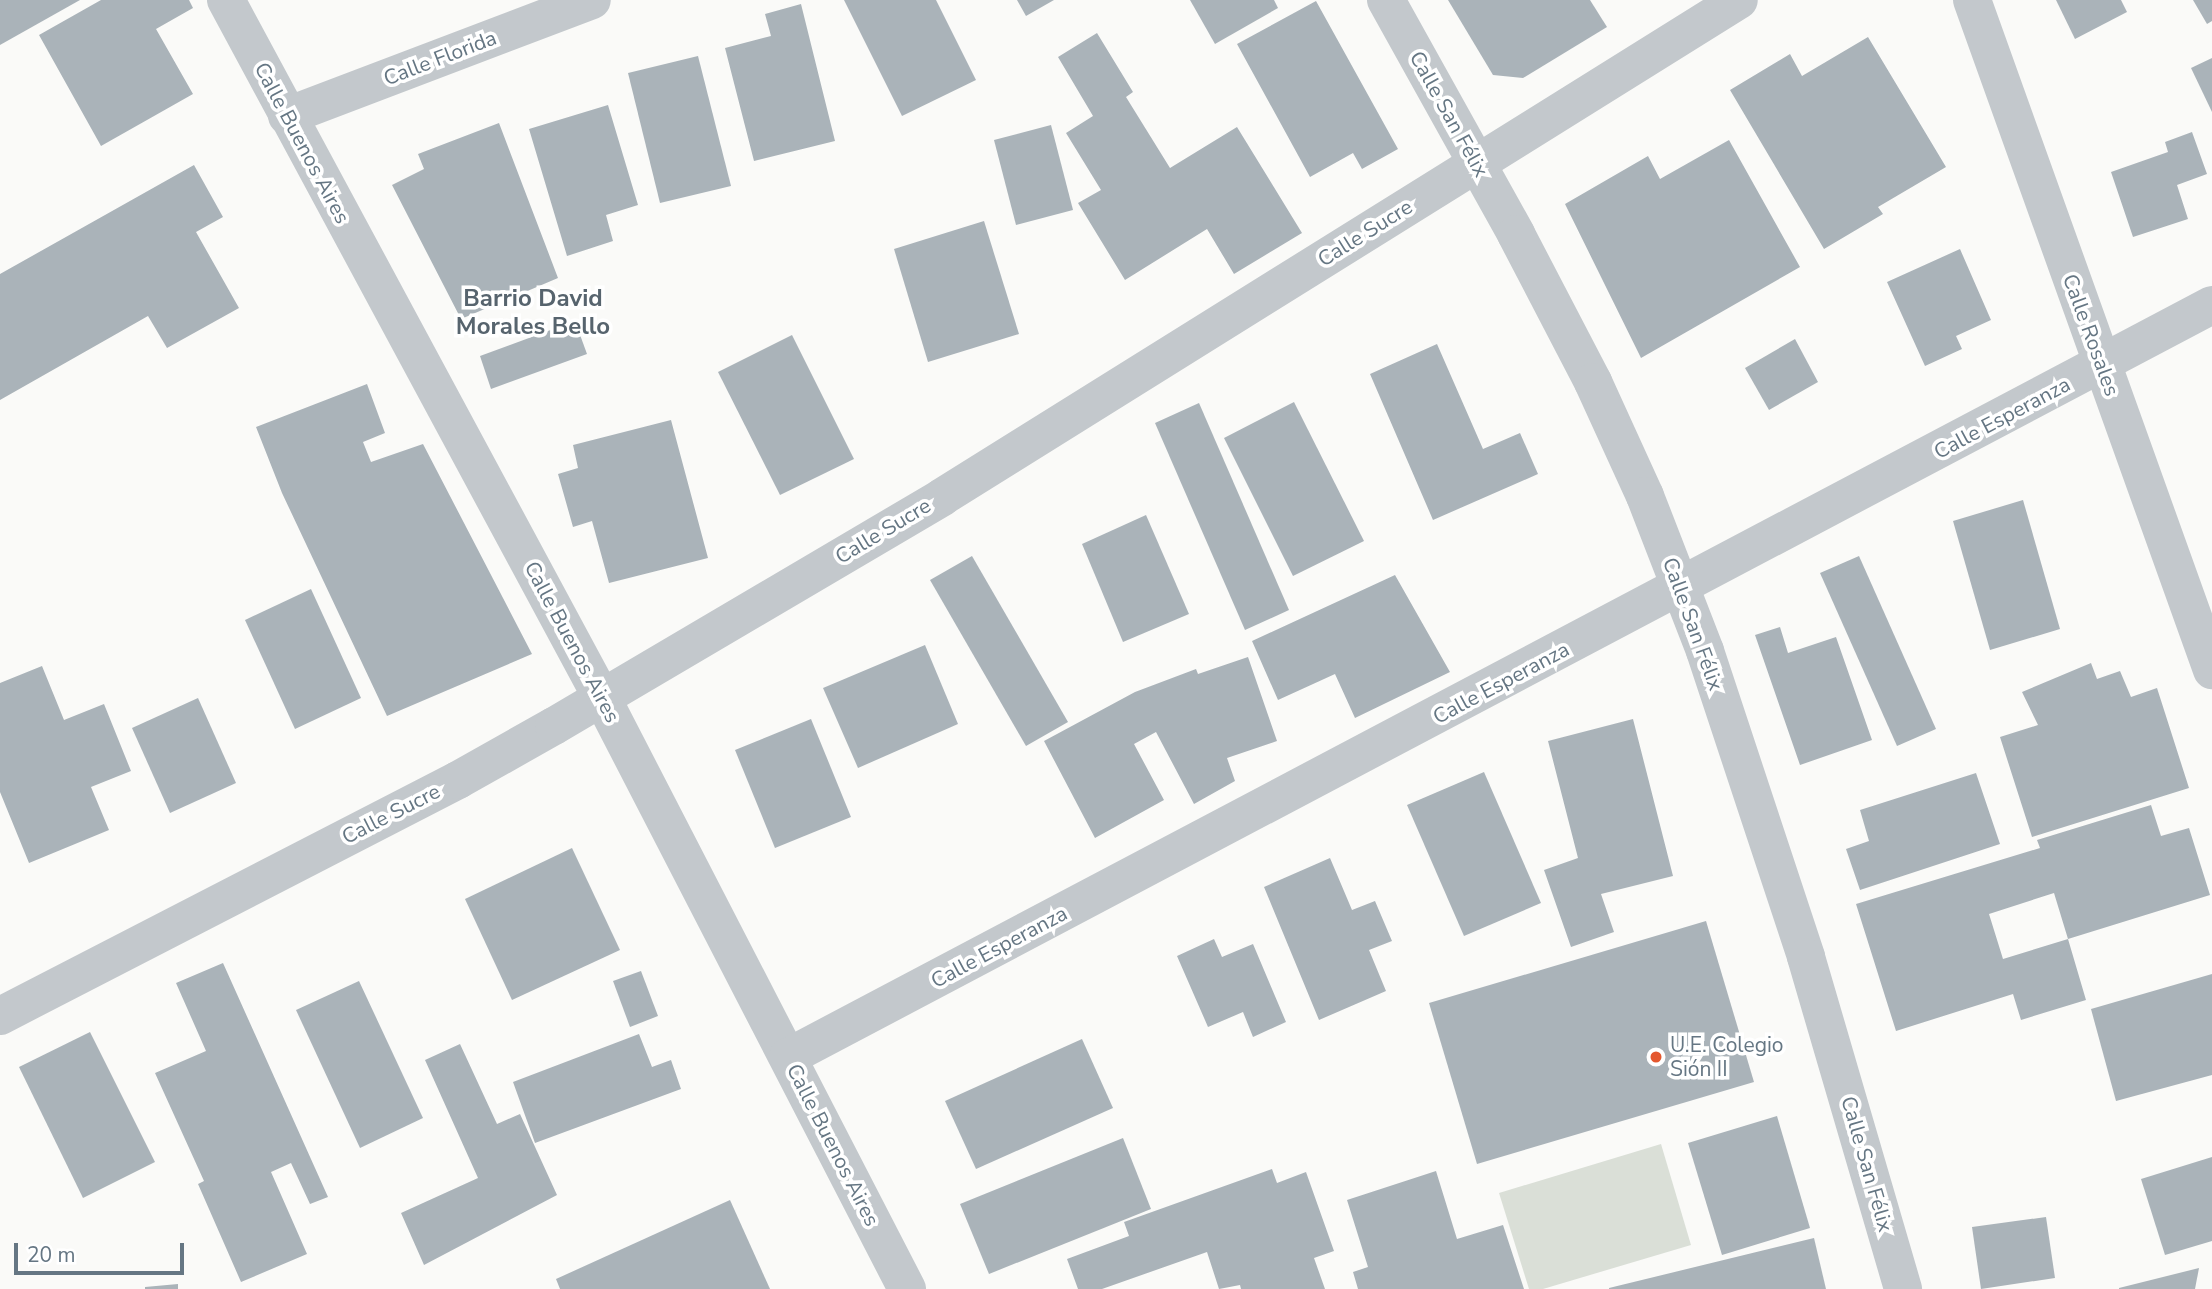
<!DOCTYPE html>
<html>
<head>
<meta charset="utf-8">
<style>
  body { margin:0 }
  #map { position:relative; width:2212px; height:1289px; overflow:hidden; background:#fafaf8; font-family:"Nunito Sans",sans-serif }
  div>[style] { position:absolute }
  .green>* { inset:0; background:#dadfd7 }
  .building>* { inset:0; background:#aab3b9 }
  .street>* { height:38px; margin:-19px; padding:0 19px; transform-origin:19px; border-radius:19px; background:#c3c8cc }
  .dots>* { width:19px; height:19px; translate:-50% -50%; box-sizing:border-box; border:4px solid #fff; border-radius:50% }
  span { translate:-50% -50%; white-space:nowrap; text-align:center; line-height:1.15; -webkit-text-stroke:7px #fff; paint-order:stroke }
  .street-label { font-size:21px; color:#657683 }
  .poi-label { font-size:21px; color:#657683 }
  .left { translate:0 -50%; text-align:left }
  .quarter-label { font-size:24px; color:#57646e; font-weight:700 }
  .scale { position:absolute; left:14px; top:1243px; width:170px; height:32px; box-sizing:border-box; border:4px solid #657683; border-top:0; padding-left:9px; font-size:21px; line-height:24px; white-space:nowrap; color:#657683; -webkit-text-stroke:5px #fff; paint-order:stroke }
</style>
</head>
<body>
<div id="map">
  <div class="green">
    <i style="clip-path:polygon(1661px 1144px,1691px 1245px,1543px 1289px,1529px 1289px,1499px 1193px)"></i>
  </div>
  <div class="building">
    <i style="clip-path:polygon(0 0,80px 0,0 45px)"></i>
    <i style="clip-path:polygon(101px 0,189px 0,193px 8px,156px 29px,193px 94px,101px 146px,39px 35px)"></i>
    <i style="clip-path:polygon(844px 0,936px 0,976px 80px,902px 116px)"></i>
    <i style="clip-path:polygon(1017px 0,1054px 0,1026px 16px)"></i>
    <i style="clip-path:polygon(1190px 0,1274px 0,1278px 8px,1215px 44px)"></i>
    <i style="clip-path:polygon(1448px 0,1590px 0,1607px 27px,1523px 78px,1493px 75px)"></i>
    <i style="clip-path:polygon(2056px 0,2121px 0,2127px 12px,2075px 39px)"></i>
    <i style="clip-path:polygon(2193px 0,2212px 0,2212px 21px,2207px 24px)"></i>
    <i style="clip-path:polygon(1316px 1px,1398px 149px,1362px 169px,1353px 153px,1310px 177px,1237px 44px)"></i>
    <i style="clip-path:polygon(801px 4px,835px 141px,754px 161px,725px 48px,771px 36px,765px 14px)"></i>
    <i style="clip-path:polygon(1097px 33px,1133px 92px,1126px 97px,1170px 168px,1237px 127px,1302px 233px,1234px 274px,1207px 229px,1125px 280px,1078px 203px,1101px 190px,1066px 133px,1093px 116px,1058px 57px)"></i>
    <i style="clip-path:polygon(1868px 37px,1946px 167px,1878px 207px,1883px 214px,1824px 249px,1730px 90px,1790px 54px,1802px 76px)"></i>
    <i style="clip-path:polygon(698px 56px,731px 186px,660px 203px,628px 73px)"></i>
    <i style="clip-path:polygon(2212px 58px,2212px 112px,2191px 68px)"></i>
    <i style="clip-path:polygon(608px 105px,638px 205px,606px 215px,613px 241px,567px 256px,529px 129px)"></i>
    <i style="clip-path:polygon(499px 123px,558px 278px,461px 319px,392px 185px,424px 169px,418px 154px)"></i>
    <i style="clip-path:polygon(1051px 125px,1073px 210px,1016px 225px,994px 140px)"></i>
    <i style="clip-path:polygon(2192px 132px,2207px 174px,2177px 185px,2188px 219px,2133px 237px,2111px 172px,2168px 152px,2165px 142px)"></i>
    <i style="clip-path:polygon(1729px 140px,1800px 267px,1641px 358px,1565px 204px,1648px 156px,1660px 179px)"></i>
    <i style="clip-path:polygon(194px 165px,223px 217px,196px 232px,239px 308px,167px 348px,148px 316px,0 400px,0 274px)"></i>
    <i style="clip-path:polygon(984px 221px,1019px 334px,928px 362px,894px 249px)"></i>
    <i style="clip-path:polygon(1960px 249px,1991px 320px,1956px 336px,1962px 349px,1925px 366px,1887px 282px)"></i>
    <i style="clip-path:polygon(575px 321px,587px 354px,491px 389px,480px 356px)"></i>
    <i style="clip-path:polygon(792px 335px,854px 459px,780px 495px,718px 372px)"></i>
    <i style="clip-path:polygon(1795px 339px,1818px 382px,1769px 410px,1745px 368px)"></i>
    <i style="clip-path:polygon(1437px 344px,1483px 449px,1520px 433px,1538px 474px,1433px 520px,1370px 374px)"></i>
    <i style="clip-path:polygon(367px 384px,385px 433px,363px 442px,371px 462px,423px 444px,532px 654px,387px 716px,282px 493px,256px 427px)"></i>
    <i style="clip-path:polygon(1294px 402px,1364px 541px,1293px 576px,1224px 438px)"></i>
    <i style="clip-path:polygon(1199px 403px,1289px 610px,1245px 630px,1155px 423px)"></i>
    <i style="clip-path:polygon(671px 420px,708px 558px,609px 583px,592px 521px,573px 527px,558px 474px,578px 468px,573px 445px)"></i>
    <i style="clip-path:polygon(2023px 500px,2060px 629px,1990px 650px,1953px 521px)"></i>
    <i style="clip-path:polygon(1146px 515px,1189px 614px,1123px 642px,1082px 544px)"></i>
    <i style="clip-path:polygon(972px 556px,1068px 722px,1026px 746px,930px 580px)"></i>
    <i style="clip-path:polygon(1859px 556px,1936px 729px,1897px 746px,1820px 573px)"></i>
    <i style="clip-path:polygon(1395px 575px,1450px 672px,1355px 718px,1335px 674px,1278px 700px,1252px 641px)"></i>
    <i style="clip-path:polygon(311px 589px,361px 698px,295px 729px,245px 620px)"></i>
    <i style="clip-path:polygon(1780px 627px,1788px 653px,1836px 637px,1872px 740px,1800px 765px,1755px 635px)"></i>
    <i style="clip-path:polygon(925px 645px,958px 724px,858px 768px,823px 688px)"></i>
    <i style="clip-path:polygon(1248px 657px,1277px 741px,1227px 758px,1235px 781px,1194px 804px,1156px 732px,1134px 744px,1164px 800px,1095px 838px,1044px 741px,1135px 692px,1196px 669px,1198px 674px)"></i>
    <i style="clip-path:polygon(2091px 663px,2097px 679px,2120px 671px,2131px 697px,2157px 688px,2189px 788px,2032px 837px,2000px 737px,2038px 725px,2022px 692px)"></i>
    <i style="clip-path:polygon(42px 666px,64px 720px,104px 704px,131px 771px,91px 787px,109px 830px,29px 863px,0 792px,0 683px)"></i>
    <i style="clip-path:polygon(198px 698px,236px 783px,170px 813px,132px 728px)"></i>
    <i style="clip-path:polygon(811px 719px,851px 817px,775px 848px,735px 750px)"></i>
    <i style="clip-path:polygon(1633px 719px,1673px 876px,1601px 894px,1614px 932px,1571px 947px,1544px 870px,1578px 858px,1548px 741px)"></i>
    <i style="clip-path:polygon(1484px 772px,1541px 903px,1464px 936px,1407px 805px)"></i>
    <i style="clip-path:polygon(1976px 773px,2000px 844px,1860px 890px,1846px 849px,1869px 841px,1860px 810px)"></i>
    <i style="clip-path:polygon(evenodd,2151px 805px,2161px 836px,2189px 828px,2210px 895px,2068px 939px,2086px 1000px,2021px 1020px,2013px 994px,1896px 1031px,1856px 904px,2040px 848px,2037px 840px,2151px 805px,2054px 893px,2068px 939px,2003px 959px,1989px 914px,2054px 893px)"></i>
    <i style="clip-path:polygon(572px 848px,620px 950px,512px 1000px,465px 899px)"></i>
    <i style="clip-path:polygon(1330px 858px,1352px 910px,1375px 901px,1392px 941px,1369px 950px,1386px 991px,1319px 1020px,1264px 887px)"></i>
    <i style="clip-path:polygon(1706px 921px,1754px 1082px,1477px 1164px,1429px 1003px)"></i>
    <i style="clip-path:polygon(1214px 939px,1222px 957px,1253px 944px,1286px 1022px,1253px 1037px,1243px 1012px,1208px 1027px,1177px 956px)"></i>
    <i style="clip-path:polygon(223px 963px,328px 1197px,310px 1204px,291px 1163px,271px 1172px,307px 1254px,241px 1282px,198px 1184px,204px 1181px,155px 1073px,206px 1051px,176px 983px)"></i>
    <i style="clip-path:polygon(641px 971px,658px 1016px,630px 1027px,613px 981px)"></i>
    <i style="clip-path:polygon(2212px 974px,2212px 1075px,2116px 1101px,2091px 1009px)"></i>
    <i style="clip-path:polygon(359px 981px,423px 1118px,360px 1148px,296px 1010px)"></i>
    <i style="clip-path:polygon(90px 1032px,155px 1162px,83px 1198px,19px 1067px)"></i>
    <i style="clip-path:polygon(639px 1034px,652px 1067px,671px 1060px,681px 1089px,535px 1143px,513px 1082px)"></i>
    <i style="clip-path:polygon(1082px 1039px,1113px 1108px,976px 1169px,945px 1101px)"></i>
    <i style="clip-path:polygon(460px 1044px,497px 1124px,520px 1114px,557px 1195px,424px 1265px,401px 1213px,478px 1178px,425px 1060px)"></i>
    <i style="clip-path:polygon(1777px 1116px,1810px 1228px,1722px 1255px,1688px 1143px)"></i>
    <i style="clip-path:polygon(1123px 1138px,1151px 1209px,989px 1274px,960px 1204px)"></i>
    <i style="clip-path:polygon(2212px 1157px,2212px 1241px,2165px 1255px,2141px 1179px)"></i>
    <i style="clip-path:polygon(1272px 1169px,1277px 1183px,1306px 1172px,1334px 1251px,1314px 1258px,1325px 1289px,1241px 1289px,1240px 1285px,1219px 1289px,1207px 1252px,1102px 1289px,1078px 1289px,1067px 1259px,1129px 1236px,1124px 1222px)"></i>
    <i style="clip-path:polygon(1436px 1171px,1457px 1239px,1503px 1225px,1524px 1289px,1358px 1289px,1353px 1272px,1368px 1267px,1347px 1200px)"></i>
    <i style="clip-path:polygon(730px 1200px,770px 1289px,560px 1289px,556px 1279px)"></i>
    <i style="clip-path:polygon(2046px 1217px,2055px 1278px,1981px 1289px,1972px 1227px)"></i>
    <i style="clip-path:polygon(1814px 1238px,1826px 1289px,1609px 1289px,1609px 1288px)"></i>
    <i style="clip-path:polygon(2199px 1268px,2195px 1289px,2119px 1289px,2119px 1288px)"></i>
    <i style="clip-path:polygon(178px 1284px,178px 1289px,145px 1289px,145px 1287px)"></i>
  </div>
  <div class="street">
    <i style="left:226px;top:0;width:793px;rotate:61.69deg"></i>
    <i style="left:602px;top:698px;width:665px;rotate:62.7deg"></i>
    <i style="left:1386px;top:0;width:268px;rotate:60.9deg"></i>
    <i style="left:1516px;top:234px;width:167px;rotate:62.5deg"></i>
    <i style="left:1593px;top:382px;width:125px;rotate:65.5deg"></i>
    <i style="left:1645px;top:496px;width:166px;rotate:68.8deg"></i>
    <i style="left:1705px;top:651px;width:322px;rotate:71.7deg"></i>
    <i style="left:1806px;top:957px;width:346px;rotate:73.7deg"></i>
    <i style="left:1972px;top:0;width:712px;rotate:70.29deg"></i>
    <i style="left:287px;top:116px;width:326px;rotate:-20.8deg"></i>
    <i style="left:0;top:1016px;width:515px;rotate:-27.26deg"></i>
    <i style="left:458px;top:780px;width:110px;rotate:-29.4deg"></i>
    <i style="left:554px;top:726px;width:451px;rotate:-30.5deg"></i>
    <i style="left:942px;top:497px;width:939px;rotate:-31.95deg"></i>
    <i style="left:788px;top:1057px;width:1610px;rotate:-27.84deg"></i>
  </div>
  <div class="dots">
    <i style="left:1656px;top:1057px;background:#e4572e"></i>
  </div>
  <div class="street-label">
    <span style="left:440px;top:58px;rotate:-21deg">Calle Florida</span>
    <span style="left:1449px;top:114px;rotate:61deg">Calle San Félix</span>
    <span style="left:302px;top:143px;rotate:62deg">Calle Buenos Aires</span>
    <span style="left:1365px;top:233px;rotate:-32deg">Calle Sucre</span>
    <span style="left:2091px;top:335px;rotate:70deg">Calle Rosales</span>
    <span style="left:2002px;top:418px;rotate:-28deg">Calle Esperanza</span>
    <span style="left:883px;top:531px;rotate:-31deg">Calle Sucre</span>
    <span style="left:1693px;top:624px;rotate:70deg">Calle San Félix</span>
    <span style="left:572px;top:642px;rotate:62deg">Calle Buenos Aires</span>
    <span style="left:1501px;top:683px;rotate:-28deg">Calle Esperanza</span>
    <span style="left:391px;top:814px;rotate:-27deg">Calle Sucre</span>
    <span style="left:999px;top:947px;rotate:-28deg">Calle Esperanza</span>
    <span style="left:833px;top:1145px;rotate:63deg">Calle Buenos Aires</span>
    <span style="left:1867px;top:1164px;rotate:74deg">Calle San Félix</span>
  </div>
  <div class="poi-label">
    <span class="left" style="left:1670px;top:1057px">U.E. Colegio<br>Sión II</span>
  </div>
  <div class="quarter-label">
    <span style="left:533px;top:313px">Barrio David<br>Morales Bello</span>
  </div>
  <div class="scale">20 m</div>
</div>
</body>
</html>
